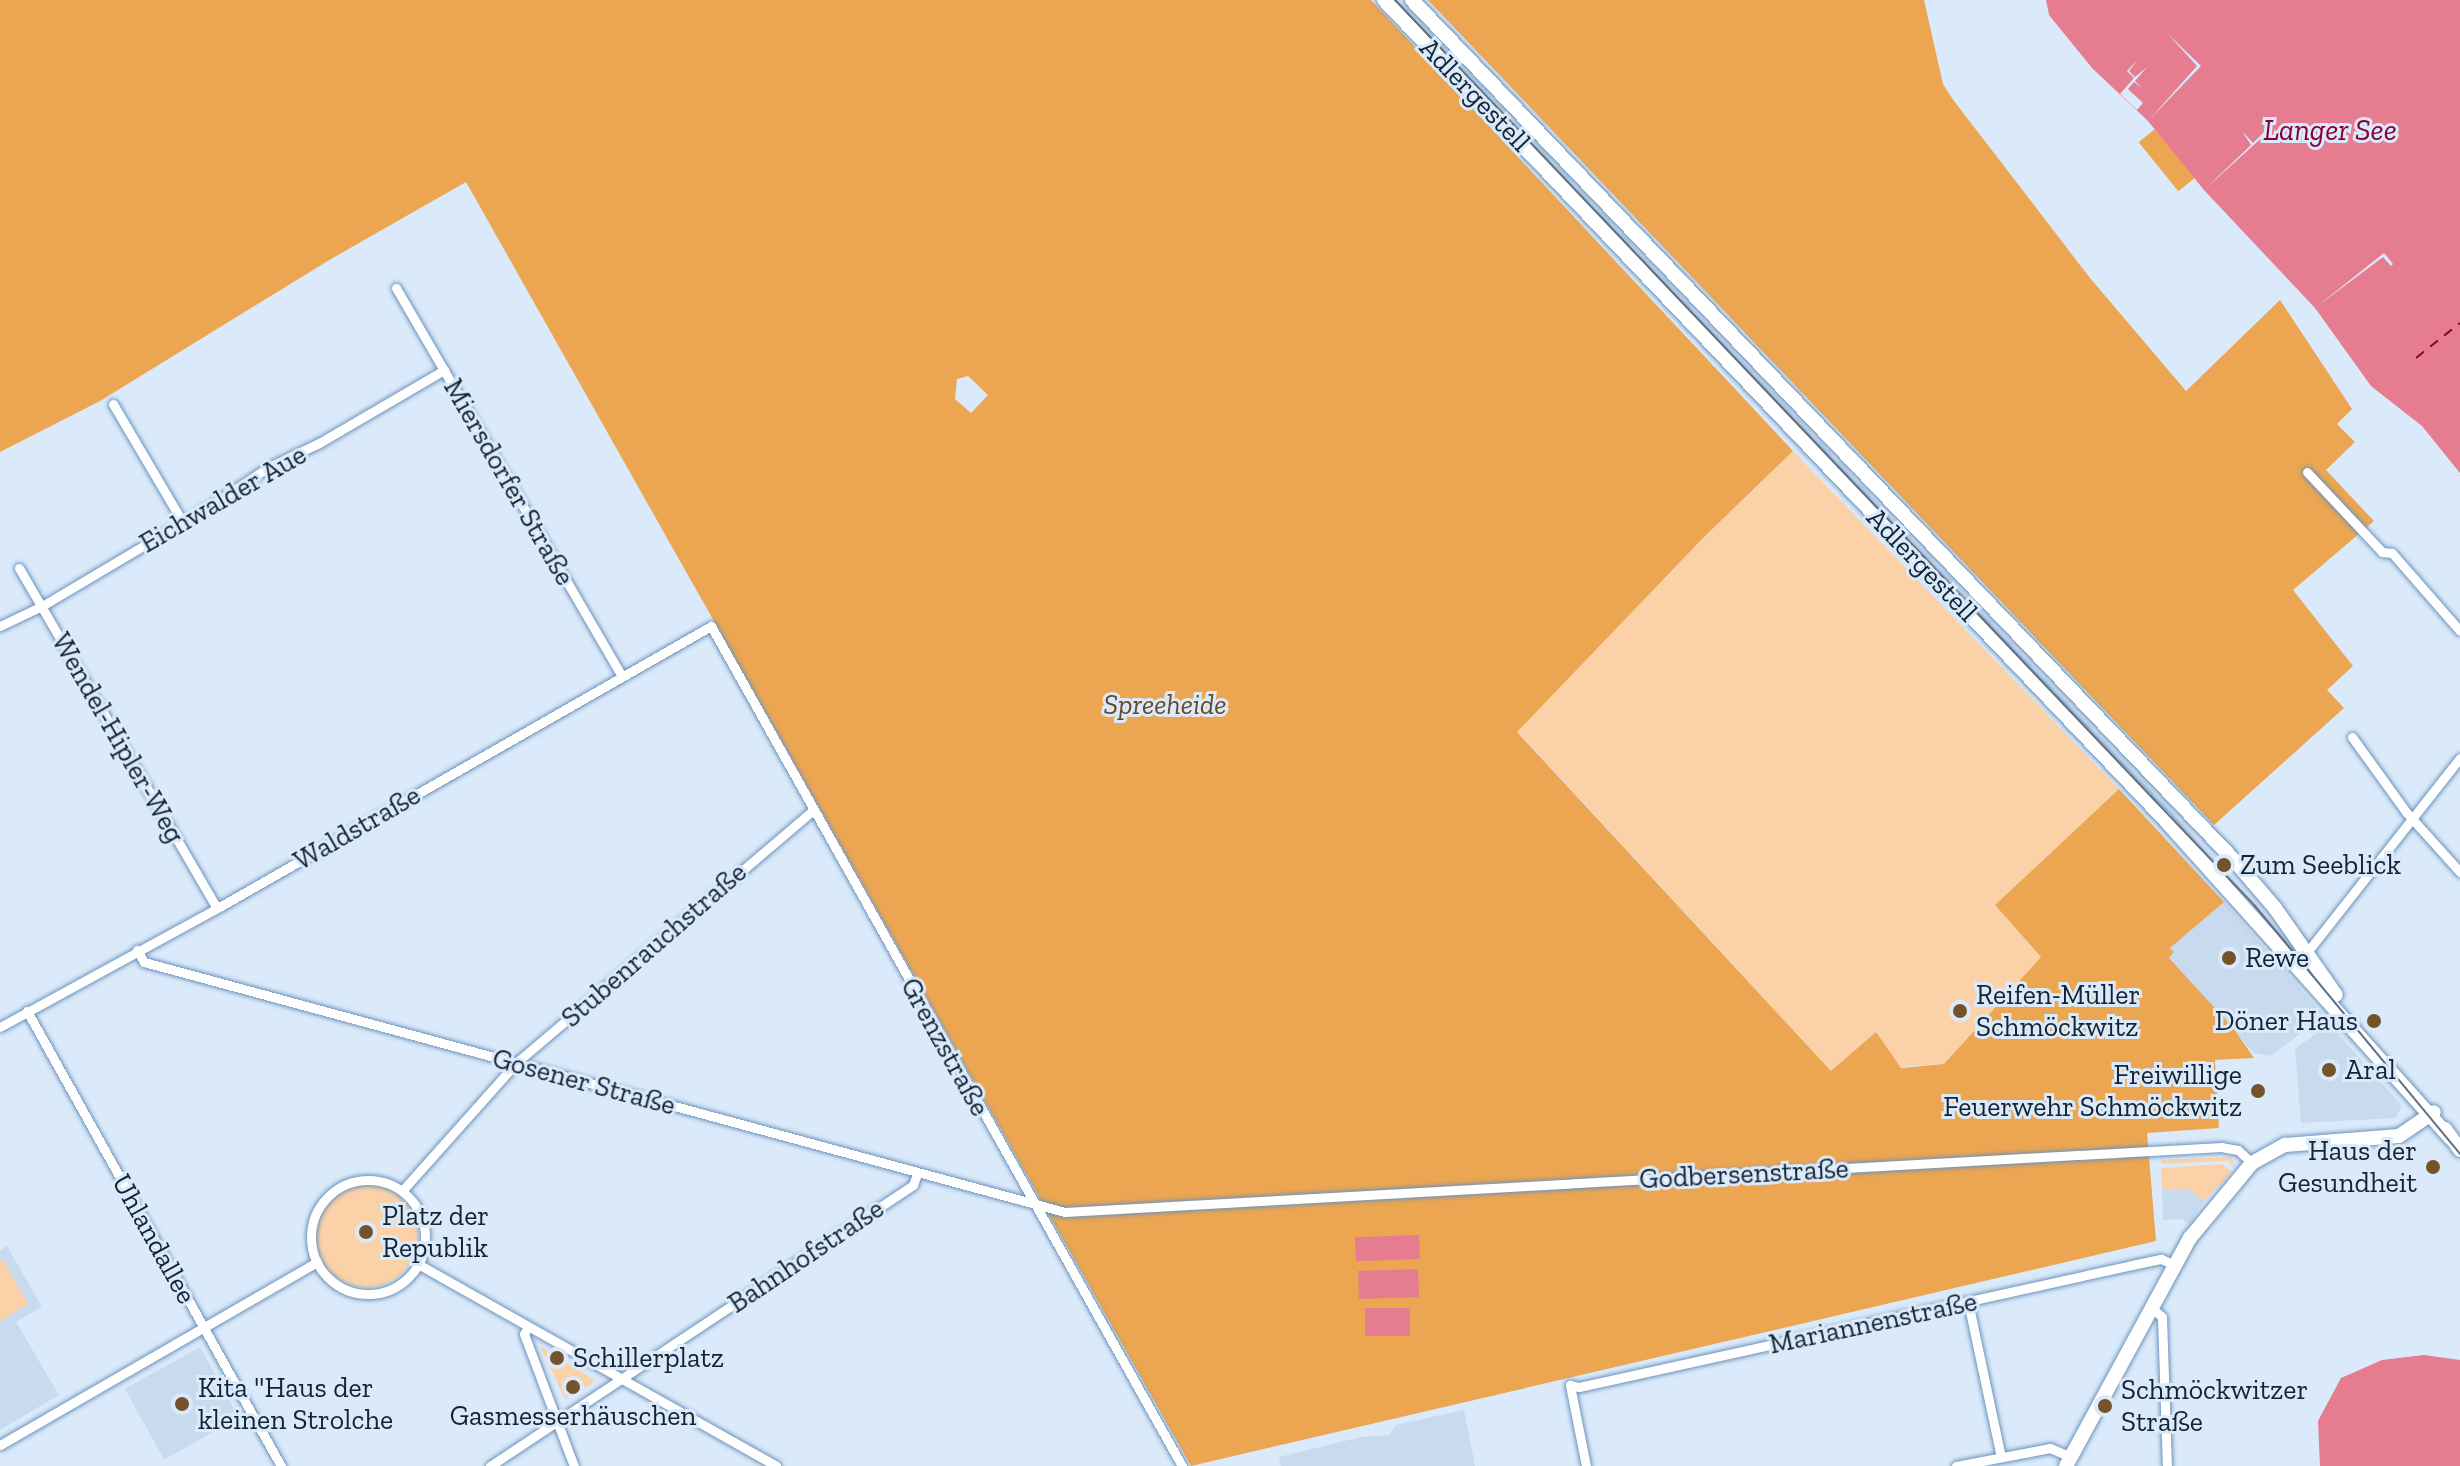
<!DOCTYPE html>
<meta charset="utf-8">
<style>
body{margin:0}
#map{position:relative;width:2460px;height:1466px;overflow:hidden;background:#daeafb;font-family:"Zilla Slab",serif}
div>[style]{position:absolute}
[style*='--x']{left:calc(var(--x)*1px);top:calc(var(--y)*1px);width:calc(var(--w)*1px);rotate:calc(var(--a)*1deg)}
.built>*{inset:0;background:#c8daed;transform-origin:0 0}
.green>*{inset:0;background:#fbd2a7}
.round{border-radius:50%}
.forest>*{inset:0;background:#eca651;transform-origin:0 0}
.water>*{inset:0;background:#e57c90;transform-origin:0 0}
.pier>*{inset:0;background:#daeafb}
.ferry>*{height:2px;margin-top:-1px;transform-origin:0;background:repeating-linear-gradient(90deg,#880136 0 10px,transparent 0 18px)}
.roads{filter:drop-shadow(0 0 2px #6d93ba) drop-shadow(0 0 2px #6d93ba)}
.street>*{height:9px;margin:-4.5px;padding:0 4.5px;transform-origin:4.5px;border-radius:4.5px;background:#fff}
.street>.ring{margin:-4.5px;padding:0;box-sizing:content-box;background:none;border:9px solid #fff;border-radius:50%}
.secondary>*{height:14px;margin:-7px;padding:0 7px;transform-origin:7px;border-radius:7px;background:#fff}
.tram>*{height:2px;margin:-1px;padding:0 1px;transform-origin:1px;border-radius:1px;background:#617181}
.dots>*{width:22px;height:22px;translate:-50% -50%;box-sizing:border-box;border:4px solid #daeafb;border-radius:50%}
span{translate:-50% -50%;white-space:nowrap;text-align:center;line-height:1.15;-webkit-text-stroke:6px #daeafb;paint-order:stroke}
.street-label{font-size:28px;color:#132332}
.park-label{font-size:28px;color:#664825;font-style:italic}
.poi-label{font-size:28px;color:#132332}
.left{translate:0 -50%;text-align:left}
.right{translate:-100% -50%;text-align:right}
.water-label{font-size:30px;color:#880136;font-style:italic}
</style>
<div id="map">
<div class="built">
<i style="clip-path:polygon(2224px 902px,2324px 1015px,2271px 1056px,2254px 1053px,2169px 958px,2174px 952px,2170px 948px)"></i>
<i style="clip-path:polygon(2329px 1024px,2402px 1106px,2396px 1118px,2301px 1123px,2295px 1049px)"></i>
<i style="clip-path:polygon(2188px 1189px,2204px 1201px,2189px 1224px,2181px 1219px,2163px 1220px,2162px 1190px)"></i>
<i style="clip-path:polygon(7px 1246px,42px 1307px,16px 1322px,59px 1395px,0 1430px,0 1251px)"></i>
<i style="left:200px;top:1347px;width:81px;height:86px;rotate:61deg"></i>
<i style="clip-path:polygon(1464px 1410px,1475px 1466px,1281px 1466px,1279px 1457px,1361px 1437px,1389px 1435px,1396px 1425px)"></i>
</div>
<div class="green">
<i style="clip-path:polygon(1793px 451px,2119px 789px,1995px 905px,2041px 957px,1944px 1064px,1831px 1071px,1517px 731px,1703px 538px)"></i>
<i style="clip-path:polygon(2231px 1157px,2235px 1167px,2228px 1161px,2161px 1164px,2161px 1160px)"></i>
<i style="clip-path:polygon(2222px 1164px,2232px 1172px,2204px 1201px,2188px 1189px,2162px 1190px,2161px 1168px)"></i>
<i class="round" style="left:316px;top:1185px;width:102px;height:102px"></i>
<i style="clip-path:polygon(3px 1260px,28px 1304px,0 1321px,0 1261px)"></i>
<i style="clip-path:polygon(540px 1346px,593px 1379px,593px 1383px,565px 1399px)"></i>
</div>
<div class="forest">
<i style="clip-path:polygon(evenodd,0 0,1371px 0,1793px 451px,1703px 538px,1517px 732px,1831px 1071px,1876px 1032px,1901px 1068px,1944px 1064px,2041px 957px,1995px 905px,2119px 789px,2224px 902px,2170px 948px,2174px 952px,2169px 958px,2234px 1029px,2254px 1058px,2215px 1060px,2219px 1128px,2147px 1133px,2156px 1241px,1191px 1466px,466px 182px,331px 259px,100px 401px,0 452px,0 0,968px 376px,988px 395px,971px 413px,955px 399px,957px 379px,968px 376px)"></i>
<i style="clip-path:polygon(1428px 0,1924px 0,1943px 84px,1954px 101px,2090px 278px,2186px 391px,2280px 300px,2352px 409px,2337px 424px,2355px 442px,2326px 470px,2374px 521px,2293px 590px,2353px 666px,2327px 690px,2344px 708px,2214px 825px)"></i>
<i style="left:2155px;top:129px;width:63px;height:21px;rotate:51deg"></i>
</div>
<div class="water">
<i style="clip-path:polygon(2046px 0,2460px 0,2460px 473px,2422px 426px,2371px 386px,2315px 308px,2204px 190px,2148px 121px,2092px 68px,2049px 15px)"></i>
<i style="left:1419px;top:1235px;width:24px;height:64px;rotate:88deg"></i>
<i style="left:1418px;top:1269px;width:28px;height:60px;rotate:88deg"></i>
<i style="left:1365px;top:1308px;width:45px;height:28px"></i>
<i style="clip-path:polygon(2424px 1355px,2460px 1360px,2460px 1466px,2320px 1466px,2318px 1421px,2341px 1378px,2382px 1360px)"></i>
</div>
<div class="pier">
<i style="clip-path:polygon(2167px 33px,2201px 66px,2148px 121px,2197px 66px)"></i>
<i style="clip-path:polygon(2138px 59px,2129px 71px,2135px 77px,2147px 67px,2135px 81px,2142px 88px,2134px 82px,2128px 89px,2143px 103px,2137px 110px,2120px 94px,2134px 78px,2127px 71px)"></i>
<i style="clip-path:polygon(2267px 129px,2276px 139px,2267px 133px,2204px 190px,2251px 145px,2242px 131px,2253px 143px)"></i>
<i style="clip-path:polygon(2384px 253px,2393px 264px,2391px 266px,2383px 257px,2315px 308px)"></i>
</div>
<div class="ferry">
<i style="--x:2416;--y:358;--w:56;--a:-38.5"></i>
</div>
<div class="roads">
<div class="street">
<i style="--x:396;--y:288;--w:449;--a:59.8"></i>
<i style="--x:113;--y:404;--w:138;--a:59.5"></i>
<i style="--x:2307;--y:472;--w:110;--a:46.8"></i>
<i style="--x:2382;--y:552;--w:10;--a:6"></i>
<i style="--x:2392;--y:553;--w:103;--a:48.9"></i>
<i style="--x:19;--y:568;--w:393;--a:59.8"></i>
<i style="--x:0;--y:626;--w:47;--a:-25.5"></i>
<i style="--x:42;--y:606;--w:194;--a:-30.7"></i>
<i style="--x:209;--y:507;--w:70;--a:-33.9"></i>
<i style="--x:267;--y:468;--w:58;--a:-25.7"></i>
<i style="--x:319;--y:443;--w:145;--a:-30.3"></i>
<i style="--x:2352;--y:737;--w:92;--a:54.2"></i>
<i style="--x:2406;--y:812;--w:81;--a:48"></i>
<i style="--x:137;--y:950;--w:14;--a:60"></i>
<i style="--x:144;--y:962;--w:954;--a:15.19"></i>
<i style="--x:1065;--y:1212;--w:1158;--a:-3.22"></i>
<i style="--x:2221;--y:1147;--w:17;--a:10"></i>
<i style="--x:2238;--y:1150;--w:19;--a:43"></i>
<i style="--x:2297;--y:965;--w:263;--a:-51.8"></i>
<i style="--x:27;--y:1011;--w:521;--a:60.83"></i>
<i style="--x:0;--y:1027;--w:252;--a:-28.7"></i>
<i style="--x:221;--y:906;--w:564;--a:-29.74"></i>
<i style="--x:711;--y:626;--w:963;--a:60.72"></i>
<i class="ring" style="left:311px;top:1180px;width:105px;height:105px"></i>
<i style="--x:402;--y:1191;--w:171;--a:-48.3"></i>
<i style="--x:516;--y:1063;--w:390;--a:-40.4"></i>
<i style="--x:418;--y:1264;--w:411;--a:29.4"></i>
<i style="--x:1968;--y:1302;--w:158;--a:78"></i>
<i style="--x:2152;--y:1308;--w:13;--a:42"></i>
<i style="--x:2162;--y:1317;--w:149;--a:88.1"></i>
<i style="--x:528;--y:1327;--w:8;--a:120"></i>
<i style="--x:524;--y:1334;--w:141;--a:69.3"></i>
<i style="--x:0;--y:1445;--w:366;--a:-30"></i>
<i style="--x:490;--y:1466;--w:508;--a:-33.6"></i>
<i style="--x:913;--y:1185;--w:12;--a:-70"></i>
<i style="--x:1586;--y:1466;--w:83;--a:-101.2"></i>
<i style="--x:1570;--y:1385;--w:9;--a:13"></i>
<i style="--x:1579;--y:1387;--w:566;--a:-12.44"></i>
<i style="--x:2132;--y:1265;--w:30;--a:-12"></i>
<i style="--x:2161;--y:1259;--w:15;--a:23"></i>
<i style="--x:1956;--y:1466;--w:96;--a:-10.8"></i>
<i style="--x:2050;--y:1448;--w:23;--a:23"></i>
</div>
<div class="secondary">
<i style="--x:1384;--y:0;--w:1134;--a:46.39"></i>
<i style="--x:2166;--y:821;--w:426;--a:48.1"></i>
<i style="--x:1412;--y:0;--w:1188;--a:46.3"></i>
<i style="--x:2233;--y:859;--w:65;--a:49.4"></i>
<i style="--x:2275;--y:908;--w:106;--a:55"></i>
<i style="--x:2445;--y:1129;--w:26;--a:54"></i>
<i style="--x:2066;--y:1466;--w:260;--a:-61.5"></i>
<i style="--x:2190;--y:1238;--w:97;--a:-50.4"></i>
<i style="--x:2252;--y:1163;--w:38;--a:-29"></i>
<i style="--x:2285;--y:1145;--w:114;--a:-4.5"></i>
<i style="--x:2399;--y:1136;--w:42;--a:-34.4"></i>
</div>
</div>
<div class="tram">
<i style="--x:1395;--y:0;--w:1249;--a:46.49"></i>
<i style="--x:2255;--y:906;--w:322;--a:50.4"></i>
</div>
<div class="dots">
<i style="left:2224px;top:865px;background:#74522a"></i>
<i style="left:2229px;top:958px;background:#74522a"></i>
<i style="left:1960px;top:1011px;background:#74522a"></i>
<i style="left:2374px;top:1021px;background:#74522a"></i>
<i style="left:2329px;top:1070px;background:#74522a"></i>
<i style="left:2258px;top:1091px;background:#74522a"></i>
<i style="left:2433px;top:1167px;background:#74522a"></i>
<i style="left:366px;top:1232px;background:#74522a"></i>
<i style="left:557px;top:1358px;background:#74522a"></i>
<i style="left:573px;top:1387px;background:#74522a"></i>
<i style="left:182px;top:1404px;background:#74522a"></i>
<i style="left:2105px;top:1406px;background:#74522a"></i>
</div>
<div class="street-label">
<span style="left:1475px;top:95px;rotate:46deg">Adlergestell</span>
<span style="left:509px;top:482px;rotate:60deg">Miersdorfer Straße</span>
<span style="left:223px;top:499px;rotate:-30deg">Eichwalder Aue</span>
<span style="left:1922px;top:565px;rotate:46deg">Adlergestell</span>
<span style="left:118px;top:738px;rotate:60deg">Wendel-Hipler-Weg</span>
<span style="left:357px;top:828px;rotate:-30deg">Waldstraße</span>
<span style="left:654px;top:945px;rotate:-41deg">Stubenrauchstraße</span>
<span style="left:945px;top:1047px;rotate:61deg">Grenzstraße</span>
<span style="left:584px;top:1082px;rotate:15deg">Gosener Straße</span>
<span style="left:1744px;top:1174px;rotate:-3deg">Godbersenstraße</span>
<span style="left:154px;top:1239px;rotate:61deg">Uhlandallee</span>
<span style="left:806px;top:1256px;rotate:-34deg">Bahnhofstraße</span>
<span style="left:1873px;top:1323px;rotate:-12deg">Mariannenstraße</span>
</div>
<div class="park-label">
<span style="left:1165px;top:705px">Spreeheide</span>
</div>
<div class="poi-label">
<span class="left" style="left:2240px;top:865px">Zum Seeblick</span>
<span class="left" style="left:2245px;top:958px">Rewe</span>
<span class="left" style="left:1976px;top:1011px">Reifen-Müller<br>Schmöckwitz</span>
<span class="right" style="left:2358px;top:1021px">Döner Haus</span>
<span class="left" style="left:2345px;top:1070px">Aral</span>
<span class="right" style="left:2242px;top:1091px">Freiwillige<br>Feuerwehr Schmöckwitz</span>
<span class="right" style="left:2417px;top:1167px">Haus der<br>Gesundheit</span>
<span class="left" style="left:382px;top:1232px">Platz der<br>Republik</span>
<span class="left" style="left:573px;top:1358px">Schillerplatz</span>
<span class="left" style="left:198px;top:1404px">Kita "Haus der<br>kleinen Strolche</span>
<span class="left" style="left:2121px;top:1406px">Schmöckwitzer<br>Straße</span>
<span style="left:573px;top:1416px">Gasmesserhäuschen</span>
</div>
<div class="water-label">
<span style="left:2330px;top:130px">Langer See</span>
</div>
</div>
